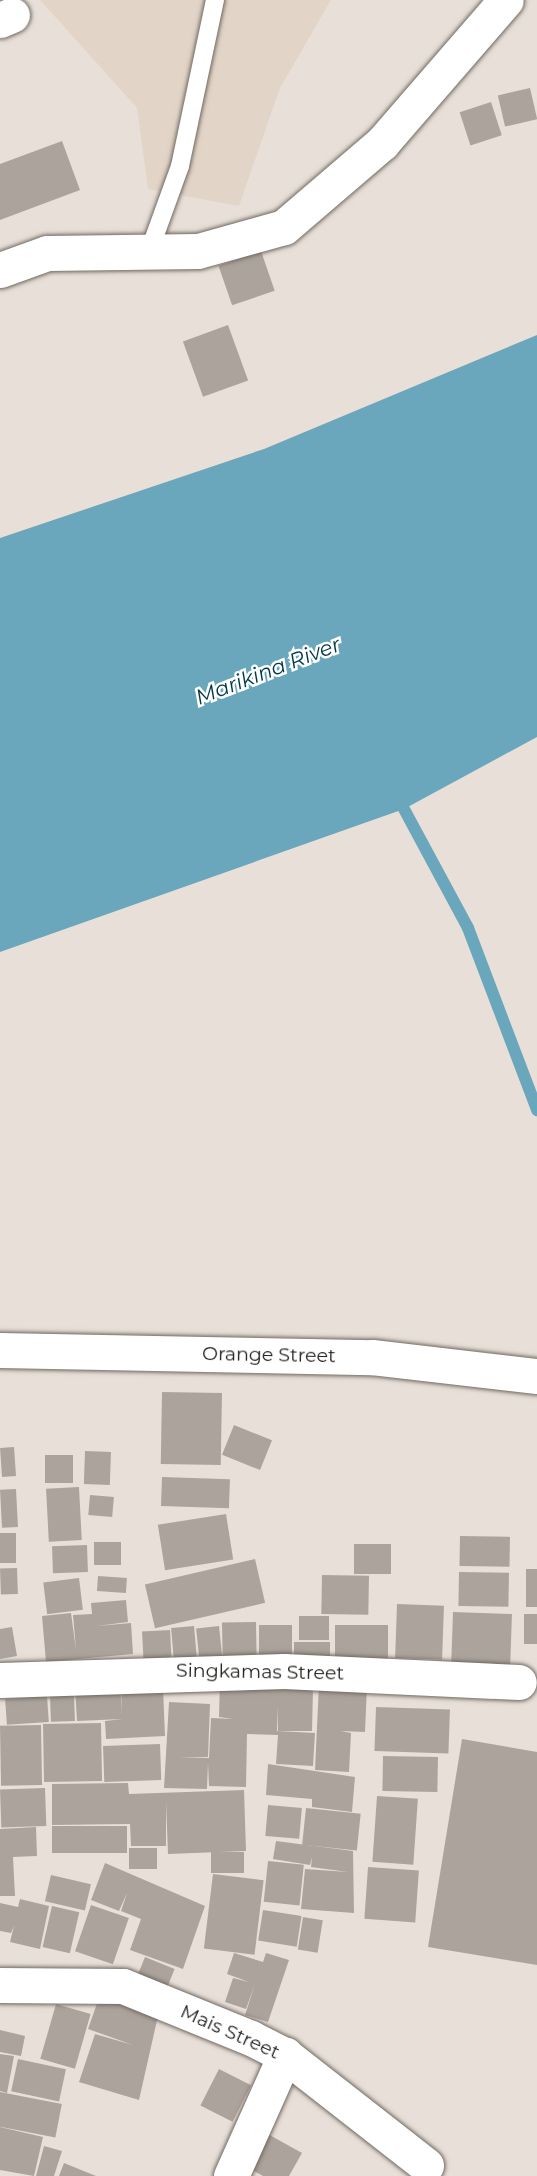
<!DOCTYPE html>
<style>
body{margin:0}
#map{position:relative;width:537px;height:2176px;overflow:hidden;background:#e8e0d8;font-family:Montserrat,sans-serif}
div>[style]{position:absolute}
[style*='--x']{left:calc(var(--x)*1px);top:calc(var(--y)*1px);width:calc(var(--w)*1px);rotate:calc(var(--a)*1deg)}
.built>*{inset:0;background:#e2d5c7}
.water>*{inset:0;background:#6ba7bc}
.stream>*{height:12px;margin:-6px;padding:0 6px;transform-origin:6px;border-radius:6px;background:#6ba7bc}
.building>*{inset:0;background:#aca49c;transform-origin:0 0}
.roads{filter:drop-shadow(0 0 2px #706961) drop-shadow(0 0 2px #706961)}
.lane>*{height:18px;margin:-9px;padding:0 9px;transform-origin:9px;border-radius:9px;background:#fff}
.street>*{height:35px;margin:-17.5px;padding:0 17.5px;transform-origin:17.5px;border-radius:17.5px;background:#fff}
span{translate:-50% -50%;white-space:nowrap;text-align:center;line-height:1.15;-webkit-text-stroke:5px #fff;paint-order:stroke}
.street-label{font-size:19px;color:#211e1b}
.water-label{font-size:21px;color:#003848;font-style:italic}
</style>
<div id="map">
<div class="built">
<i style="clip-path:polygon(40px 0,331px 0,280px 88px,239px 206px,148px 189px,137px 108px)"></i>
</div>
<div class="water">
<i style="clip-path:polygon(537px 335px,537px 737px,404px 809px,0 952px,0 538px,264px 449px)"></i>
</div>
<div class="stream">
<i style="--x:404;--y:809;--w:135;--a:61.7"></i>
<i style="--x:468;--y:928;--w:195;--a:69.2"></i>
</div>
<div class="building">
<i style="left:530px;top:88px;width:32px;height:33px;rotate:77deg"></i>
<i style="left:491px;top:102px;width:35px;height:33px;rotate:72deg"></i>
<i style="clip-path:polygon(62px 141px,80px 190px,0 220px,0 164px)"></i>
<i style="left:261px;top:251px;width:42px;height:45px;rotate:71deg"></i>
<i style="left:228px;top:325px;width:59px;height:48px;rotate:70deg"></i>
<i style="left:162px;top:1392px;width:60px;height:72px;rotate:1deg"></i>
<i style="left:234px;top:1425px;width:41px;height:32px;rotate:22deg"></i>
<i style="left:14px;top:1447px;width:29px;height:14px;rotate:86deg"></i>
<i style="left:85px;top:1451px;width:26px;height:33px;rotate:2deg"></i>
<i style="left:45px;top:1455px;width:28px;height:28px"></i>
<i style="left:162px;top:1477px;width:68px;height:29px;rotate:2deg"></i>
<i style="left:79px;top:1487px;width:53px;height:33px;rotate:87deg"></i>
<i style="left:16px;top:1489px;width:38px;height:16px;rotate:87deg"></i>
<i style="left:90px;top:1495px;width:24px;height:20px;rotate:5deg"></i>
<i style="left:226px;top:1514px;width:46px;height:69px;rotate:81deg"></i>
<i style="left:0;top:1533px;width:16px;height:30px"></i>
<i style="left:460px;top:1536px;width:50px;height:30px;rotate:1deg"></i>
<i style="left:121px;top:1542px;width:23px;height:27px;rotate:90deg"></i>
<i style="left:354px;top:1544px;width:37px;height:30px"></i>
<i style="left:87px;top:1545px;width:27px;height:35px;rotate:88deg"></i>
<i style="left:255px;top:1559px;width:45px;height:113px;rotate:77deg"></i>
<i style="left:17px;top:1568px;width:26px;height:17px;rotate:88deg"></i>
<i style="left:526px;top:1569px;width:11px;height:38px"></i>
<i style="left:459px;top:1572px;width:50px;height:34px;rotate:1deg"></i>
<i style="left:322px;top:1575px;width:47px;height:39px;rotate:1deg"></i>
<i style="left:98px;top:1576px;width:29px;height:15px;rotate:4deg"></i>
<i style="left:79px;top:1578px;width:32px;height:36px;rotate:83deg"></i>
<i style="clip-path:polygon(126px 1600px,128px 1622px,97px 1626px,131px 1623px,133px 1654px,46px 1662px,42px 1616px,71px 1613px,76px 1650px,73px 1615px,92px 1614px,91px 1603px)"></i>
<i style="left:397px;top:1604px;width:47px;height:54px;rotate:2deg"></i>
<i style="left:453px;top:1612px;width:59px;height:51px;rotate:2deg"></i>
<i style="left:524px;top:1614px;width:13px;height:30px"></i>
<i style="left:299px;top:1616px;width:30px;height:24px"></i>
<i style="left:256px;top:1622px;width:39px;height:34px;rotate:89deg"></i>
<i style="left:259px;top:1625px;width:33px;height:40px"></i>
<i style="left:335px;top:1625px;width:53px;height:47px"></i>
<i style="left:194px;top:1626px;width:37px;height:23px;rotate:85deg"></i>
<i style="left:219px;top:1626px;width:36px;height:23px;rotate:84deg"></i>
<i style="clip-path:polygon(12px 1627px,17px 1656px,0 1659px,0 1629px)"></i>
<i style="left:170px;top:1630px;width:35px;height:28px;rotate:87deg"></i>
<i style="left:294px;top:1642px;width:36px;height:28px"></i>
<i style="clip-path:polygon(220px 1679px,313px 1688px,312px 1731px,278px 1731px,278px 1706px,277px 1731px,315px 1733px,313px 1766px,276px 1764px,278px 1735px,247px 1734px,246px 1787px,209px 1786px,208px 1763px,207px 1789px,164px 1788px,169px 1702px,210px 1704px,208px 1757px,179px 1757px,209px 1758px,211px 1718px,233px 1719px,219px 1717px)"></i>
<i style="clip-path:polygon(120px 1684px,122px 1715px,121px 1689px,163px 1688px,165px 1736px,106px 1739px,105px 1721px,123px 1719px,77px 1721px,75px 1687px)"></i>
<i style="clip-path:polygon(319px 1684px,367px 1686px,365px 1732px,341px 1731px,351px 1733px,349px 1772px,315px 1770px)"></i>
<i style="left:74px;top:1695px;width:26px;height:24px;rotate:88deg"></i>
<i style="left:47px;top:1696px;width:26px;height:42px;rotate:86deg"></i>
<i style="left:376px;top:1707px;width:74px;height:44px;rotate:2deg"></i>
<i style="left:101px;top:1723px;width:58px;height:58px;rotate:89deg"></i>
<i style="left:41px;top:1725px;width:60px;height:41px;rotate:89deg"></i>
<i style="clip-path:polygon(462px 1739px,537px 1752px,537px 1965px,428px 1947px)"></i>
<i style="left:160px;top:1744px;width:36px;height:57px;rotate:88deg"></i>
<i style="left:383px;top:1756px;width:55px;height:35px;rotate:1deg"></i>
<i style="clip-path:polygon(268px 1764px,355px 1777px,352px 1812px,312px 1807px,312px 1799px,266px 1795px)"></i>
<i style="clip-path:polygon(128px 1783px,129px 1794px,244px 1790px,246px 1851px,168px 1854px,166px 1802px,166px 1846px,131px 1846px,130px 1824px,52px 1825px,52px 1784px)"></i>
<i style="left:45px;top:1788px;width:38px;height:45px;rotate:88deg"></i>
<i style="left:377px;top:1796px;width:41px;height:66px;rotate:4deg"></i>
<i style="left:268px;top:1805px;width:34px;height:31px;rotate:5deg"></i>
<i style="left:306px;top:1808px;width:55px;height:37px;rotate:6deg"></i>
<i style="left:52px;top:1826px;width:75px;height:27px"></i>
<i style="clip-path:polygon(36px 1827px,37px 1856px,13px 1857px,15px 1896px,0 1896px,0 1829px)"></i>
<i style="clip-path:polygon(276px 1841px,353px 1851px,354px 1913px,301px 1909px,305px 1869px,348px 1872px,311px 1867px,312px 1857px,310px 1865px,273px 1859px)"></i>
<i style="left:129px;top:1848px;width:28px;height:21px"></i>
<i style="left:244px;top:1852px;width:21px;height:33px;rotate:90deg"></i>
<i style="left:268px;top:1861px;width:36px;height:41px;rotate:6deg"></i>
<i style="clip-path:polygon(105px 1863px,205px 1906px,183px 1969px,130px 1950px,141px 1919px,121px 1911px,127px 1893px,119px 1911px,91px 1900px)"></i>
<i style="left:368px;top:1867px;width:51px;height:52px;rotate:4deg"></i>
<i style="left:213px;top:1874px;width:51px;height:75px;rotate:7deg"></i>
<i style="left:51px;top:1875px;width:41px;height:27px;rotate:13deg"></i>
<i style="clip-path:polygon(20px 1899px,49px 1906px,40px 1949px,10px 1942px,14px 1926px,11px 1933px,0 1931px,0 1903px,18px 1907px)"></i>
<i style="left:91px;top:1905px;width:40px;height:49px;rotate:19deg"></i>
<i style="left:52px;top:1906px;width:28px;height:42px;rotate:13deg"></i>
<i style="left:263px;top:1910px;width:39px;height:31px;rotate:9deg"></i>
<i style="left:303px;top:1917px;width:20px;height:33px;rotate:9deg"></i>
<i style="clip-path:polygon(234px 1953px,263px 1962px,266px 1953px,289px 1960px,268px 2022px,245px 2015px,255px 1984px,246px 2009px,225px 2002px,233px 1978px,249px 1982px,227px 1974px)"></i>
<i style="left:145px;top:1957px;width:32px;height:23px;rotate:22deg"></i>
<i style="clip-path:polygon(100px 1995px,158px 2016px,139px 2100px,79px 2082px,95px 2034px,133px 2045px,88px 2029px)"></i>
<i style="left:56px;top:2004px;width:36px;height:57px;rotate:16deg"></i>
<i style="clip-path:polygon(0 2030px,25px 2036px,21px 2056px,0 2052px)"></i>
<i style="clip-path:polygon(0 2054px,14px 2056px,7px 2093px,0 2091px)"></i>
<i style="left:18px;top:2059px;width:49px;height:33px;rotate:12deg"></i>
<i style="left:219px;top:2069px;width:36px;height:41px;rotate:27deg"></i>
<i style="left:0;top:2092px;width:63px;height:34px;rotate:11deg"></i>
<i style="clip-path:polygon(0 2127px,43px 2137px,34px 2176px,0 2170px)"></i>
<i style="clip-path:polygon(266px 2133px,302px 2153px,289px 2176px,263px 2176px,247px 2167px)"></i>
<i style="clip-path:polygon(44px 2146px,62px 2151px,54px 2176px,36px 2176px)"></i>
<i style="clip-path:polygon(64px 2163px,96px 2176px,59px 2176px)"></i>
</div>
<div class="roads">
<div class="lane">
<i style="--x:150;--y:249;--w:88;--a:-70.1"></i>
<i style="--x:180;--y:166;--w:170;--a:-78.1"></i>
</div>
<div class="street">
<i style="--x:0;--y:20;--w:13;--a:-23"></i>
<i style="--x:0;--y:270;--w:50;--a:-19.9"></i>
<i style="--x:47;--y:253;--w:151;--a:-0.8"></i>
<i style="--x:198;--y:251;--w:89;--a:-15.6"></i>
<i style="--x:284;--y:227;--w:129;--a:-40.6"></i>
<i style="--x:382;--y:143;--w:189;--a:-49.1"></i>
<i style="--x:0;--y:1350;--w:372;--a:1.1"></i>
<i style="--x:372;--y:1357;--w:166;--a:6.6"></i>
<i style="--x:0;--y:1680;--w:284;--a:-1.8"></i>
<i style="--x:284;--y:1671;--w:235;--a:2.7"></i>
<i style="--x:0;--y:1985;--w:123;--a:0.5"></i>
<i style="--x:123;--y:1986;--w:138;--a:22.1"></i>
<i style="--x:251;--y:2038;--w:38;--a:27"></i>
<i style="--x:285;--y:2055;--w:179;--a:38"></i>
<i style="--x:231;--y:2176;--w:133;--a:-65.9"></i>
</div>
</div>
<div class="street-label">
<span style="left:269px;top:1355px;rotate:1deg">Orange Street</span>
<span style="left:260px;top:1672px;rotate:1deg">Singkamas Street</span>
<span style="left:230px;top:2032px;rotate:24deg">Mais Street</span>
</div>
<div class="water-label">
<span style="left:268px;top:671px;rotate:-21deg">Marikina River</span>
</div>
</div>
